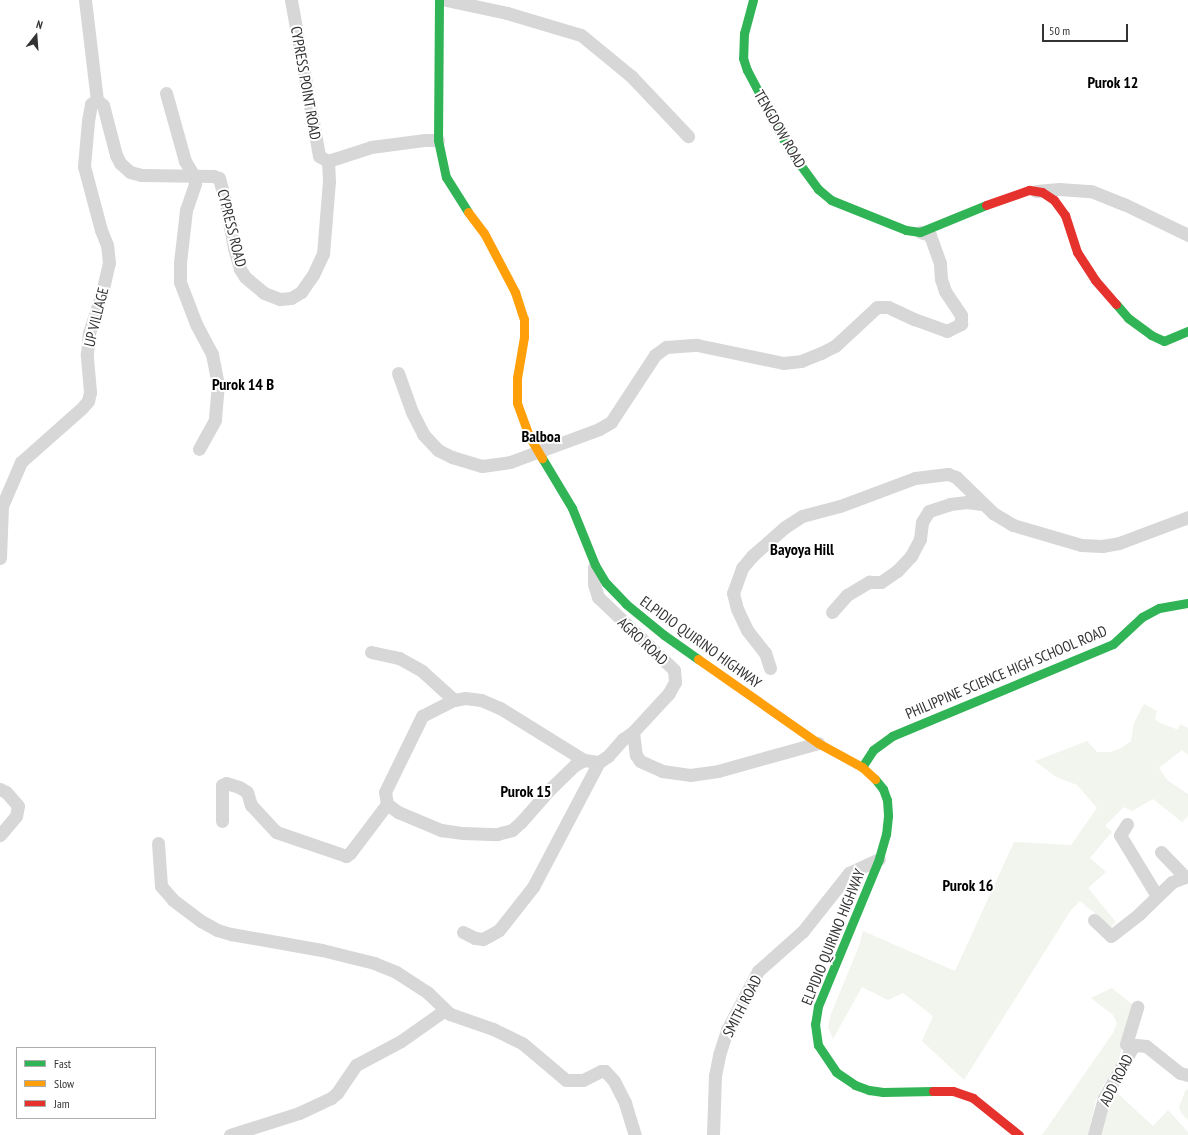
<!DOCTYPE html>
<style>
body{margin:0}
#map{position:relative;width:1188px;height:1135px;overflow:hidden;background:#fff;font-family:"PT Sans Narrow",sans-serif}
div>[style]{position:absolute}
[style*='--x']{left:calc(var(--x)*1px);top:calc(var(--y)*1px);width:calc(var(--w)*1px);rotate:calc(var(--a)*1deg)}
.green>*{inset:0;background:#f1f5ed}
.street>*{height:13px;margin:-6.5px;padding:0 6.5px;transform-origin:6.5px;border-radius:6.5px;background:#d7d7d7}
.fast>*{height:9px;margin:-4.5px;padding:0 4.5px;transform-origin:4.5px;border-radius:4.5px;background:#30b455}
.slow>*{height:9px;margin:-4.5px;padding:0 4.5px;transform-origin:4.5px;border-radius:4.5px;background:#ff9f0a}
.jam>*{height:9px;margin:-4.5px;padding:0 4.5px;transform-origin:4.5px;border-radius:4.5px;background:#e5322d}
span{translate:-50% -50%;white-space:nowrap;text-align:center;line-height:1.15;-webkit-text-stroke:4px #fff;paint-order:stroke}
.street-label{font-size:15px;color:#333}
.neighbourhood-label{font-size:16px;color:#000;font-weight:700}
.legend{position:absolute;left:16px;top:1047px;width:140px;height:72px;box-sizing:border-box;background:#fff;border:1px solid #adadad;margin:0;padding:5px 7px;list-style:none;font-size:12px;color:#333}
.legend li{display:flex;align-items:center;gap:8px;height:20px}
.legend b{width:20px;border:1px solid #adadad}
.north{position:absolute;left:16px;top:16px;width:40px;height:40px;-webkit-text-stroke:3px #fff;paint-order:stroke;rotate:17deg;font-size:11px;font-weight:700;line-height:16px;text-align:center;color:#333}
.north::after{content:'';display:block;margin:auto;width:14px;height:18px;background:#333;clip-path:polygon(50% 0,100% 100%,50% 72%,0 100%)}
.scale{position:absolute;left:1042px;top:24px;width:86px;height:18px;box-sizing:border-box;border:2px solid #333;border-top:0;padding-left:5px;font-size:12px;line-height:14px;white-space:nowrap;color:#333;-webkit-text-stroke:3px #fff;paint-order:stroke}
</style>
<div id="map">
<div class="green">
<i style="clip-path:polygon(1144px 704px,1157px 711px,1155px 719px,1160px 723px,1176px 729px,1178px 729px,1180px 724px,1188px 728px,1188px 755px,1182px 750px,1159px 768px,1167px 780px,1188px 794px,1188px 816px,1182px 822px,1153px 799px,1132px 811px,1124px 807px,1105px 826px,1112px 832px,1090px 858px,1106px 872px,1088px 888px,1116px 922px,1111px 927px,1080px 901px,1071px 910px,964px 1080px,922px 1041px,933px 1016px,903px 993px,888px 1000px,862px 987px,833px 1039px,828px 1027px,831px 1014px,859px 946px,863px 931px,955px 971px,1014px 842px,1071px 845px,1097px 808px,1077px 785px,1056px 777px,1035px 761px,1087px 741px,1097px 752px,1111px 752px,1121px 748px,1131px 741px,1134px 723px)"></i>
<i style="clip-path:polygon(1112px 988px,1134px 1006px,1118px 1062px,1103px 1086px,1096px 1100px,1088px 1135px,1042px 1135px,1113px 1033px,1117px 1023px,1113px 1015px,1091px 998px)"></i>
<i style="clip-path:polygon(1186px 1089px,1188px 1090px,1188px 1120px,1181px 1113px,1179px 1107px)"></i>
<i style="clip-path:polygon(1115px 1091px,1153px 1126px,1168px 1110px,1188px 1132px,1188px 1135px,1100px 1135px,1107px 1105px)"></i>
</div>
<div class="street">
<i style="--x:85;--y:0;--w:101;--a:83.2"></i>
<i style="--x:291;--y:0;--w:158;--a:79.8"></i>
<i style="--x:319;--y:156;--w:10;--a:29"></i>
<i style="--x:446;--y:0;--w:62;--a:12"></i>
<i style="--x:507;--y:13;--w:77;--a:16.6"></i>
<i style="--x:581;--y:35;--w:65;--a:39.4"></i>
<i style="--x:631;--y:76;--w:83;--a:46.5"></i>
<i style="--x:166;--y:93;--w:71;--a:74.4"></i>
<i style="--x:185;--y:161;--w:17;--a:59"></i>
<i style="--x:194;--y:176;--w:8;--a:83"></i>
<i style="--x:195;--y:184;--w:28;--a:109"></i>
<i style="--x:186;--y:210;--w:53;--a:96.5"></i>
<i style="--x:180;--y:263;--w:19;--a:90"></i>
<i style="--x:180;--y:282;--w:45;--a:69.1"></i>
<i style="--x:196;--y:324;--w:34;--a:62"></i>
<i style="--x:212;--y:354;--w:31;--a:79"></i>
<i style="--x:218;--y:384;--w:36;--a:95"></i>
<i style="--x:215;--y:420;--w:33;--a:119"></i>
<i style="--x:97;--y:100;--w:8;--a:40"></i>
<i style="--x:103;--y:105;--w:52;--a:75.4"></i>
<i style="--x:116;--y:155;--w:9;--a:63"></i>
<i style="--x:120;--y:163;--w:13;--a:42"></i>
<i style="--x:130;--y:172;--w:11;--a:15"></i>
<i style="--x:141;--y:175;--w:72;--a:0.8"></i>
<i style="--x:213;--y:176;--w:6;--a:18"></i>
<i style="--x:219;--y:178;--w:28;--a:75"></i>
<i style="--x:226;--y:205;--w:44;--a:79.5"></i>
<i style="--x:234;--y:248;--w:22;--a:74"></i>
<i style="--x:240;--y:269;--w:9;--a:58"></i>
<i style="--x:245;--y:277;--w:25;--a:40"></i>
<i style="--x:264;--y:293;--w:17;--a:21"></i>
<i style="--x:280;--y:299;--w:11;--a:-5"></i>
<i style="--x:291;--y:298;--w:12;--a:-31"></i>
<i style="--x:301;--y:292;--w:21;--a:-55"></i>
<i style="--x:313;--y:275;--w:23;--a:-65"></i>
<i style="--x:323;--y:254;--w:73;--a:-85.3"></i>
<i style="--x:329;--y:181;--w:20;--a:-93"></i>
<i style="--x:328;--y:161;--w:45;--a:-18"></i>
<i style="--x:371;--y:147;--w:53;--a:-7.5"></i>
<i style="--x:424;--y:140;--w:14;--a:0"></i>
<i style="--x:1036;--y:191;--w:23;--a:-5"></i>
<i style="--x:1059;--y:189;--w:32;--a:4"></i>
<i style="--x:1091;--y:191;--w:35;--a:22"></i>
<i style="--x:1124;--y:204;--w:71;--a:25.8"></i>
<i style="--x:398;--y:373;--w:41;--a:70.3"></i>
<i style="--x:412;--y:412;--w:25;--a:63"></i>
<i style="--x:423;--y:434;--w:22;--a:47"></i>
<i style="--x:438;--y:450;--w:16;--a:27"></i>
<i style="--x:452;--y:457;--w:31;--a:17"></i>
<i style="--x:482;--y:466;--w:28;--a:-8"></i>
<i style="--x:510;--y:462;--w:95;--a:-20.3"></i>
<i style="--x:599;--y:429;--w:14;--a:-30"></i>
<i style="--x:611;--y:422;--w:80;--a:-56.7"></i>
<i style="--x:655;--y:355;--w:14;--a:-36"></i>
<i style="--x:666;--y:347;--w:31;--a:-4"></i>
<i style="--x:697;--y:345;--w:88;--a:11.8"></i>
<i style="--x:783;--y:363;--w:18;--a:-6"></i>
<i style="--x:801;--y:361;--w:22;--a:-22"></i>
<i style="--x:821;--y:353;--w:16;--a:-27"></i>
<i style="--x:835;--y:346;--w:57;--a:-42.9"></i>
<i style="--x:877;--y:307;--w:11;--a:0"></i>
<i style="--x:888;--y:307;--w:29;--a:25"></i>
<i style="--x:914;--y:319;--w:35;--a:20"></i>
<i style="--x:947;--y:331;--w:16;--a:-27"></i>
<i style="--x:961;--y:324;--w:9;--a:-90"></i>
<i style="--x:961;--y:315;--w:29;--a:-124"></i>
<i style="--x:945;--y:291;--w:13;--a:-108"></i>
<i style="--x:941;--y:279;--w:16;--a:-94"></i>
<i style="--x:940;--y:263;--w:30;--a:-110"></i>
<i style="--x:930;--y:235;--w:10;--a:-163"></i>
<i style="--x:0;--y:506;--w:2;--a:0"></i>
<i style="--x:2;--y:506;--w:48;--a:-66.6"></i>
<i style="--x:21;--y:462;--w:80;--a:-41.5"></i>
<i style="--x:81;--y:409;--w:11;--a:-49"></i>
<i style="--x:88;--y:401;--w:9;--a:-77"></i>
<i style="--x:90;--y:392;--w:38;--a:-95"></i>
<i style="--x:87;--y:354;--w:21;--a:-85"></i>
<i style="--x:89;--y:333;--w:38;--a:-72"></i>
<i style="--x:101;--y:297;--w:35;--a:-77"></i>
<i style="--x:109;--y:263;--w:18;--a:-96"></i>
<i style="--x:107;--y:245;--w:16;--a:-112"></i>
<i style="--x:101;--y:230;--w:66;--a:-104.9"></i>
<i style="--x:84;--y:166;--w:45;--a:-84.9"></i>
<i style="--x:88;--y:121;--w:17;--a:-80"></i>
<i style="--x:91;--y:104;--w:7;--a:-34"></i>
<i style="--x:0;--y:558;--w:52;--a:-87.8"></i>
<i style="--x:594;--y:567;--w:17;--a:90"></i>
<i style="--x:594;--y:584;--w:14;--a:73"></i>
<i style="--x:598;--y:597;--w:105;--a:43.8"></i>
<i style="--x:674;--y:670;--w:12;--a:85"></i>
<i style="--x:675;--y:682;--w:13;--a:119"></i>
<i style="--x:669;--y:693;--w:53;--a:132.7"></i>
<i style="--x:633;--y:732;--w:23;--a:83"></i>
<i style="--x:636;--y:755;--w:7;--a:56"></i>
<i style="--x:640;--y:761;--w:24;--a:24"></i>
<i style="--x:662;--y:771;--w:28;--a:8"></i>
<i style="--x:690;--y:775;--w:28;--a:-8"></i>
<i style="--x:718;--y:771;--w:104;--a:-15.6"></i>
<i style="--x:832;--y:612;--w:23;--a:-49"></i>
<i style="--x:847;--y:595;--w:26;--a:-31"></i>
<i style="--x:869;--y:582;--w:12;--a:0"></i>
<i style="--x:881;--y:582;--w:19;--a:-35"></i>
<i style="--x:897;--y:571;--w:21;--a:-47"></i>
<i style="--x:911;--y:556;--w:19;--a:-62"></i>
<i style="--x:920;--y:539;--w:17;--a:-83"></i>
<i style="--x:922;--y:522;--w:13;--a:-58"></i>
<i style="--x:929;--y:511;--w:22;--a:-18"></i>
<i style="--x:950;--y:504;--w:17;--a:-7"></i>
<i style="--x:967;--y:502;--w:15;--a:8"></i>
<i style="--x:371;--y:652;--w:29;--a:12"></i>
<i style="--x:399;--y:658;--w:26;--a:29"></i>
<i style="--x:422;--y:671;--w:43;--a:42.2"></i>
<i style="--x:770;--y:668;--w:16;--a:-108"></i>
<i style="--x:765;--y:653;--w:29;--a:-128"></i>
<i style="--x:747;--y:630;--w:23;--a:-115"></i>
<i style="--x:737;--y:609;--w:16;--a:-104"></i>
<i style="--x:733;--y:593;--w:27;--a:-70"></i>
<i style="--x:742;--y:568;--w:16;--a:-50"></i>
<i style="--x:752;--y:556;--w:44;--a:-41.3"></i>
<i style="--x:785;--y:527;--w:20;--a:-33"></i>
<i style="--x:802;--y:516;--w:39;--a:-15"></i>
<i style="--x:840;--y:506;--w:80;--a:-20.5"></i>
<i style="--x:915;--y:478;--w:33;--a:-7"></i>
<i style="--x:948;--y:474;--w:9;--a:21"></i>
<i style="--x:956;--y:477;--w:52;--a:44.2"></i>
<i style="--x:993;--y:513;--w:23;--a:31"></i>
<i style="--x:1013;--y:525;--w:71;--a:16.4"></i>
<i style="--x:1081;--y:545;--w:21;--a:3"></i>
<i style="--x:1102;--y:546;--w:17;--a:-10"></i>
<i style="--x:1119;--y:543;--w:74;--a:-20.6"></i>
<i style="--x:0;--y:789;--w:7;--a:27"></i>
<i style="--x:6;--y:792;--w:18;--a:49"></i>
<i style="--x:18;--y:806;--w:10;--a:101"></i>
<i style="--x:16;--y:816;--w:25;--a:130"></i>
<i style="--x:387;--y:804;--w:14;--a:36"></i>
<i style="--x:398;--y:812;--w:47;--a:22.7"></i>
<i style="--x:441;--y:830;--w:22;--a:8"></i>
<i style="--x:463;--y:833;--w:34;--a:2"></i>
<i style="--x:497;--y:834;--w:16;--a:-15"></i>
<i style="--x:512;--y:830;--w:12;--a:-42"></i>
<i style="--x:521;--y:822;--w:44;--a:-48.7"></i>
<i style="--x:550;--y:789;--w:35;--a:-44"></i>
<i style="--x:575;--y:765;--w:10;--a:-29"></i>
<i style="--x:222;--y:821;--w:36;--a:-90"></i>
<i style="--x:222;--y:785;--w:4;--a:-27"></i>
<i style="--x:226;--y:783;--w:14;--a:17"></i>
<i style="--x:239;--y:787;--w:9;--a:32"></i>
<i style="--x:247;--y:792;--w:14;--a:73"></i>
<i style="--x:251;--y:805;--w:37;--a:47"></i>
<i style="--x:276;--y:832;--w:74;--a:18.9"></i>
<i style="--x:346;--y:856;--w:5;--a:-37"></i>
<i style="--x:350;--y:853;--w:61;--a:-52.9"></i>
<i style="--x:387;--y:804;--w:12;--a:-99"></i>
<i style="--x:385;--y:792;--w:85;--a:-64"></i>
<i style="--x:422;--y:716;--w:36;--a:-27"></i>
<i style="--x:454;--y:700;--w:11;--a:-10"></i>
<i style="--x:465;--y:698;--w:16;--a:7"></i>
<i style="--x:481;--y:700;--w:21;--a:23"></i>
<i style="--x:500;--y:708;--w:99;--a:31.8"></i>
<i style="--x:584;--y:760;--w:15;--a:8"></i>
<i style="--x:1127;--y:824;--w:13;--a:122"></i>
<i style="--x:1120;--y:835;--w:71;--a:58.8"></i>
<i style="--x:158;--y:843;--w:43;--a:86"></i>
<i style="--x:161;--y:886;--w:18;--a:49"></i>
<i style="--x:173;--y:900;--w:35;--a:37"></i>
<i style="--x:201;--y:921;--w:18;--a:29"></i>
<i style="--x:217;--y:930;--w:15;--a:16"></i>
<i style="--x:231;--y:934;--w:92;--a:10"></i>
<i style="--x:322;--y:950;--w:54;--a:14"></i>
<i style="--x:374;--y:963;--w:24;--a:22"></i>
<i style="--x:396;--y:972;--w:37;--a:33"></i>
<i style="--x:427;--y:992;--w:32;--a:44"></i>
<i style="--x:450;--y:1014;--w:46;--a:19.2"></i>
<i style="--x:493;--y:1029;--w:32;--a:26"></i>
<i style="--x:522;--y:1043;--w:57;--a:40.1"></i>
<i style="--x:566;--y:1080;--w:17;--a:0"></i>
<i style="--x:583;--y:1080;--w:20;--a:-27"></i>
<i style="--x:601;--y:1071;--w:4;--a:0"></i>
<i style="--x:605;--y:1071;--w:13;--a:48"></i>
<i style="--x:614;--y:1081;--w:25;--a:63"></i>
<i style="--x:625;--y:1103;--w:34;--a:73"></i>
<i style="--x:1161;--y:852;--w:33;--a:46"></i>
<i style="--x:1094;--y:920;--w:23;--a:43"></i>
<i style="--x:1111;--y:936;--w:36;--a:-38"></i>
<i style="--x:1139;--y:914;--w:46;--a:-44.1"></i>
<i style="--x:1172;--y:882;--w:17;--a:-21"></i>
<i style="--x:463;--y:932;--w:13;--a:27"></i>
<i style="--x:475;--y:938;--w:8;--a:7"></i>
<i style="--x:483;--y:939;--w:18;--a:-29"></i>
<i style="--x:499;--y:930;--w:55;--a:-51.7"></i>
<i style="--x:533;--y:887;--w:141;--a:-62.2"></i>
<i style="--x:599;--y:762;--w:11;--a:-34"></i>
<i style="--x:608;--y:756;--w:23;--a:-49"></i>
<i style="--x:623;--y:739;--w:12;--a:-35"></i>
<i style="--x:1132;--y:1048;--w:7;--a:-146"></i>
<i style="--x:1126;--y:1044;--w:39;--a:-73"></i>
<i style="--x:230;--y:1135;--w:72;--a:-17.7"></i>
<i style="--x:299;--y:1113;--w:35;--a:-25"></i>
<i style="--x:331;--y:1098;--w:8;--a:-40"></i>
<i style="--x:337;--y:1093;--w:34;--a:-56"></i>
<i style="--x:356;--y:1065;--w:51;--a:-28.1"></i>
<i style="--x:401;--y:1041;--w:54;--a:-35.2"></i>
<i style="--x:713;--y:1135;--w:59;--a:-88.1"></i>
<i style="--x:715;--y:1076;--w:21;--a:-79"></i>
<i style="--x:719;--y:1055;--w:26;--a:-72"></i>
<i style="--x:727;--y:1030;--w:67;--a:-62.3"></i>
<i style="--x:758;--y:971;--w:60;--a:-41.6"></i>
<i style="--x:803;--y:931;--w:74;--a:-51.6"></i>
<i style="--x:849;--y:873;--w:33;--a:-25"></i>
<i style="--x:1094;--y:1135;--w:38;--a:-75"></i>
<i style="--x:1104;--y:1098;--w:57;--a:-60.8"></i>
<i style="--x:1132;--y:1048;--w:5;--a:-37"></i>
<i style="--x:1136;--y:1045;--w:10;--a:6"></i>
<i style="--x:1146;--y:1046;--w:43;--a:38.5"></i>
<i style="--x:1180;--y:1073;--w:8;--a:14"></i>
</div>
<div class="fast">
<i style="--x:439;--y:0;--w:140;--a:90.4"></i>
<i style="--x:438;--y:140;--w:38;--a:78"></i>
<i style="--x:446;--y:177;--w:41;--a:57.8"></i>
<i style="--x:753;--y:0;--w:34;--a:105"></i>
<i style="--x:744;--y:33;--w:25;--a:92"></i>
<i style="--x:743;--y:58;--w:13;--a:72"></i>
<i style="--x:747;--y:70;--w:88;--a:62.3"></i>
<i style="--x:788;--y:148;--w:51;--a:53.8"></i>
<i style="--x:818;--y:189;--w:17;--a:40"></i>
<i style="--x:831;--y:200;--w:81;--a:21.8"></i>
<i style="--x:906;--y:230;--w:14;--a:8"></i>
<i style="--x:920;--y:232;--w:71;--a:-22.2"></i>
<i style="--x:1116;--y:304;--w:18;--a:49"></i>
<i style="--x:1128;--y:318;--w:29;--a:36"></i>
<i style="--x:1151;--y:335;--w:14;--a:25"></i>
<i style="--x:1164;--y:341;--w:26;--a:-23"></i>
<i style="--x:542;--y:458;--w:58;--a:59"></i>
<i style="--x:572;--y:508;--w:61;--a:68"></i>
<i style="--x:595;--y:565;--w:21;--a:59"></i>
<i style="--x:606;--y:583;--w:29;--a:46"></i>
<i style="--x:626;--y:604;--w:49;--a:39.2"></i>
<i style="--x:664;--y:635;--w:42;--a:35.2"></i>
<i style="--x:862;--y:767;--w:20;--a:-57"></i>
<i style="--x:873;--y:750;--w:24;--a:-36"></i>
<i style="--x:892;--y:736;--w:239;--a:-22.6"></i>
<i style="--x:1113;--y:644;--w:40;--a:-43"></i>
<i style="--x:1142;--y:617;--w:19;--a:-28"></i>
<i style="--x:1159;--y:608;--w:29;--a:-10"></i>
<i style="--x:875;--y:779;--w:13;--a:51"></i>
<i style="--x:883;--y:789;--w:12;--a:70"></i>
<i style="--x:887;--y:800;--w:16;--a:86"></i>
<i style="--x:888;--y:816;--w:18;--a:96"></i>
<i style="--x:886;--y:834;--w:26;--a:106"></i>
<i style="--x:879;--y:859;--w:159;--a:112.5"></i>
<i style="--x:818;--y:1006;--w:18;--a:99"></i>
<i style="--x:815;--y:1024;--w:21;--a:82"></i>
<i style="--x:818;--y:1045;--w:32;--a:56"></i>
<i style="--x:836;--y:1072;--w:23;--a:34"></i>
<i style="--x:855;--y:1085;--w:15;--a:20"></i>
<i style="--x:869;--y:1090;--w:14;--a:8"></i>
<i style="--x:883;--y:1092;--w:50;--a:-1.1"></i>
</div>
<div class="slow">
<i style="--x:468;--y:212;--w:26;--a:53"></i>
<i style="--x:484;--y:233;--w:67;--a:62.3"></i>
<i style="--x:515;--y:292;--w:28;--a:72"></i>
<i style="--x:524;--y:319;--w:18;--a:90"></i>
<i style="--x:524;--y:337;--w:42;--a:99.7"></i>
<i style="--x:517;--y:378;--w:25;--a:90"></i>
<i style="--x:517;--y:403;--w:33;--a:70"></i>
<i style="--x:528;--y:434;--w:28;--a:60"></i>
<i style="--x:698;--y:659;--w:146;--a:35"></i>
<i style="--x:818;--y:743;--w:50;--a:28.6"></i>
<i style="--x:862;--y:767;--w:18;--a:43"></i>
</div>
<div class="jam">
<i style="--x:986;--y:205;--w:46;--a:-19.2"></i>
<i style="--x:1029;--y:190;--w:13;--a:9"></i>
<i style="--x:1042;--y:192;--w:14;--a:34"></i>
<i style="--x:1054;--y:200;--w:19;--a:54"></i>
<i style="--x:1065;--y:215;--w:39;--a:72"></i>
<i style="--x:1077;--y:252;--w:33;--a:57"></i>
<i style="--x:1095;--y:280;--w:32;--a:49"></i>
<i style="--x:933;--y:1091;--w:20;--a:0"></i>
<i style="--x:953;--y:1091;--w:21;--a:19"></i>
<i style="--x:973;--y:1098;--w:59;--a:38.8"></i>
</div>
<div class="street-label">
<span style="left:306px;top:83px;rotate:80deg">CYPRESS POINT ROAD</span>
<span style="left:780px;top:129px;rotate:60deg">TENGDOW ROAD</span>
<span style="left:232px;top:228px;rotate:76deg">CYPRESS ROAD</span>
<span style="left:96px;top:317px;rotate:-76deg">UP VILLAGE</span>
<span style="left:643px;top:641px;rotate:43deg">AGRO ROAD</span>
<span style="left:701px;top:642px;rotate:36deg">ELPIDIO QUIRINO HIGHWAY</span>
<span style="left:1006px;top:672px;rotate:-23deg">PHILIPPINE SCIENCE HIGH SCHOOL ROAD</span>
<span style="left:833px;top:937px;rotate:-68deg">ELPIDIO QUIRINO HIGHWAY</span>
<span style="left:742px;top:1006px;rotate:-63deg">SMITH ROAD</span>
<span style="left:1116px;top:1080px;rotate:-63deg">ADD ROAD</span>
</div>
<div class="neighbourhood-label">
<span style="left:1113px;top:82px">Purok 12</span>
<span style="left:243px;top:384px">Purok 14 B</span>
<span style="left:541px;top:436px">Balboa</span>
<span style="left:802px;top:549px">Bayoya Hill</span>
<span style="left:526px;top:791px">Purok 15</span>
<span style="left:968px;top:885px">Purok 16</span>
</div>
<ul class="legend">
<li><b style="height:5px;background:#30b455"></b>Fast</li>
<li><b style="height:5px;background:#ff9f0a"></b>Slow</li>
<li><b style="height:5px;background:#e5322d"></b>Jam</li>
</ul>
<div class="north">N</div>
<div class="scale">50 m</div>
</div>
